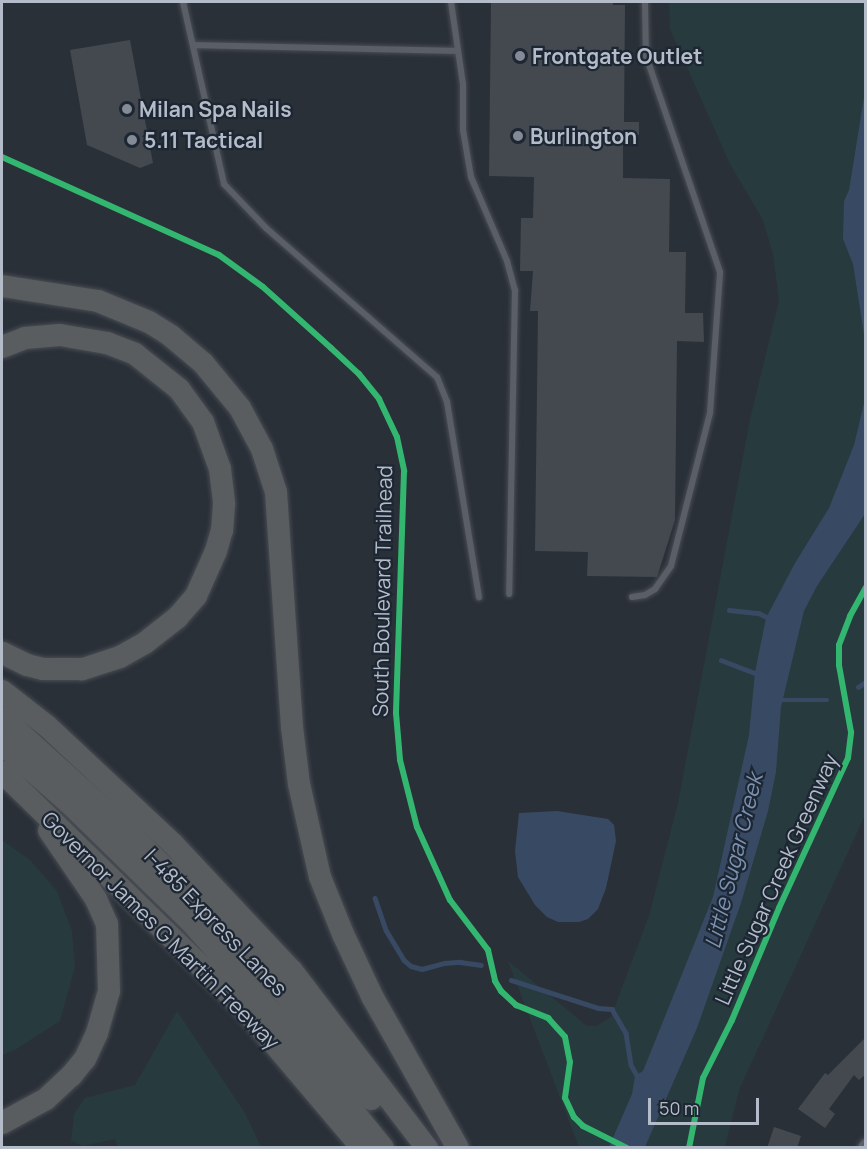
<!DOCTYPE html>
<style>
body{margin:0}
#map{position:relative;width:867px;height:1149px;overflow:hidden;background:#2a3038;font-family:Manrope,sans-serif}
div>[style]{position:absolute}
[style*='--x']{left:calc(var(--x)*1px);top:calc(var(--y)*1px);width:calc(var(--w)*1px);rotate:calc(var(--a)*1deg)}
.green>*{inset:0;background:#273a3e}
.water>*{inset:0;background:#384963}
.stream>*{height:4.5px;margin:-2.25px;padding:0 2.25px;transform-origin:2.25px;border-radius:2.25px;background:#384963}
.building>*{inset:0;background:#444950}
.roads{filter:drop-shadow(0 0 2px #484c53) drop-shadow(0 0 2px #484c53)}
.lane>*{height:6px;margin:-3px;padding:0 3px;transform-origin:3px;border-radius:3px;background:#5a5e66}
.street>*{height:12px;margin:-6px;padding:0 6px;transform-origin:6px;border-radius:6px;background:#5a5e66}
.highway>*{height:22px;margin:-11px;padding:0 11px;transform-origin:11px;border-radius:11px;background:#5a5d60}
.cycleway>*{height:6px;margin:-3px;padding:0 3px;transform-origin:3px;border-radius:3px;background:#33b770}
.dots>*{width:16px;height:16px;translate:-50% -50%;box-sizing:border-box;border:3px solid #1d2633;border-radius:50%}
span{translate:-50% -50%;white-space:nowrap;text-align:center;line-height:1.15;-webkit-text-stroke:4.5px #1d2633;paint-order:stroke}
.poi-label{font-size:21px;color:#b4bcc9;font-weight:700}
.left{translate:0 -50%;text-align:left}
.street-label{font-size:21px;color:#b4bcc9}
.water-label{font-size:22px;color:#7c92b1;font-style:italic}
.frame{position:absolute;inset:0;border:3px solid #b4bcc9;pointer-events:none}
.scale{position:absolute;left:648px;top:1098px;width:111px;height:27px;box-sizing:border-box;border:3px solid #b4bcc9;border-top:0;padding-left:8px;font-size:18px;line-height:21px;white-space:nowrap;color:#b4bcc9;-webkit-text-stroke:4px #1d2633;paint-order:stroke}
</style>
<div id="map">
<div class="green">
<i style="clip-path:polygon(669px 2px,865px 2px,865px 815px,739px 1090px,725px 1147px,579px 1147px,508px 961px,587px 1026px,597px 1026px,611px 1017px,649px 916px,678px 803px,750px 419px,779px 301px,773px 254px,763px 220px,730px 164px,670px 29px)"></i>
<i style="clip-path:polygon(2px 840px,30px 860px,57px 891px,72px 931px,75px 967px,60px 1021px,15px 1050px,2px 1055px)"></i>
<i style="clip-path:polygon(177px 1011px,245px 1113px,261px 1147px,118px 1148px,115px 1139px,84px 1146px,71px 1141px,74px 1114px,85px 1098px,135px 1085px)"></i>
</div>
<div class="water">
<i style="clip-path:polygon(865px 91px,865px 341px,853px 264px,843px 239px,844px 201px,849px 190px)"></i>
<i style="clip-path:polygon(865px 399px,865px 514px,817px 586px,804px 611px,781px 707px,776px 772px,768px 811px,741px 903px,697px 1028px,645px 1147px,609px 1147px,632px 1094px,635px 1076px,643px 1071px,713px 897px,749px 735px,755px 672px,766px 618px,795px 563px,829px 508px,854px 445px)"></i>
<i style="clip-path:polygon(557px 811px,608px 819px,614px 825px,616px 841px,606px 888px,598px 909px,588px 919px,579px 922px,558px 922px,547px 917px,535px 905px,518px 877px,515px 851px,519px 813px)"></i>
</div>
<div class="stream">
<i style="--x:729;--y:610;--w:30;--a:6"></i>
<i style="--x:759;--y:613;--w:15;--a:28"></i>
<i style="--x:721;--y:660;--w:42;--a:21"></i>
<i style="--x:858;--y:687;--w:9;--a:-32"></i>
<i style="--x:779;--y:700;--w:48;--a:0"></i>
<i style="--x:375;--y:898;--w:34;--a:71"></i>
<i style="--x:386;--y:930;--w:35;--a:59"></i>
<i style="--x:404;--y:960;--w:9;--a:41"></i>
<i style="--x:411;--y:966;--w:11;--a:15"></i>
<i style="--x:422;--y:969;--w:23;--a:-15"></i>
<i style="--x:444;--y:963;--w:16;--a:-4"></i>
<i style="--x:460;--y:962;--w:21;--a:8"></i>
<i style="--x:511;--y:980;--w:91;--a:17.8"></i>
<i style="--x:598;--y:1008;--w:14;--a:4"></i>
<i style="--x:612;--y:1009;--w:28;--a:60"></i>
<i style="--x:626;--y:1033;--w:32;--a:81"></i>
<i style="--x:631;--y:1065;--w:16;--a:60"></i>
</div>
<div class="building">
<i style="clip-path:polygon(491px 2px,613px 2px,613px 5px,625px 5px,624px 122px,639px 122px,639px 135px,623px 135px,623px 178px,670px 179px,669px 252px,686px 252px,685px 313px,703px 313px,704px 342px,677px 341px,675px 520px,657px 577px,587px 576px,588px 552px,535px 551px,538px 311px,530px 311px,533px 271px,520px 271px,521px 218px,533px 218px,534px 177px,489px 176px)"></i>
<i style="clip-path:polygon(130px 40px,153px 163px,140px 168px,87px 145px,70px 50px)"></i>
<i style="clip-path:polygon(866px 1037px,866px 1074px,859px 1080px,854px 1075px,829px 1109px,835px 1114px,825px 1128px,798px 1109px,825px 1073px,828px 1075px)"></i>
<i style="clip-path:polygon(774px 1127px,801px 1136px,797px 1148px,767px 1148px)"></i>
</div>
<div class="roads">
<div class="lane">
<i style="--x:183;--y:2;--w:187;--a:77.3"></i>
<i style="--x:224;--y:184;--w:61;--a:46.3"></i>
<i style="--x:266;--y:228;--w:227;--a:41.1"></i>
<i style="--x:437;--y:377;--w:27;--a:68"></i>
<i style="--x:447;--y:402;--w:198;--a:80.7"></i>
<i style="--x:451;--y:2;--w:83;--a:81.7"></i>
<i style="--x:463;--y:84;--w:46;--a:90"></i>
<i style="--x:463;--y:130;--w:48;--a:80.3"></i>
<i style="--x:471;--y:177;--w:91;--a:66.8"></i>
<i style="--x:507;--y:261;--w:30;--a:75"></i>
<i style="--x:515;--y:290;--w:304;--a:91.1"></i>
<i style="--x:193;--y:45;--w:265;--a:1.3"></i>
<i style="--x:632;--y:597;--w:13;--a:-9"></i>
<i style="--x:645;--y:595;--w:12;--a:-31"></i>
<i style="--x:655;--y:589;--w:28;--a:-55"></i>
<i style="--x:671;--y:566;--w:158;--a:-75.7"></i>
<i style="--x:710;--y:413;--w:141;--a:-85.9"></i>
<i style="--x:720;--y:272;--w:228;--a:-108.9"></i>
<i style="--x:646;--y:56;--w:54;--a:-91.1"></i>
</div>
<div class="street">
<i style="--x:864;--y:1148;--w:4;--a:-56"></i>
</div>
<div class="highway">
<i style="--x:2;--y:286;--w:97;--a:8.9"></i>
<i style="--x:98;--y:301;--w:55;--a:22.4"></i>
<i style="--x:149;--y:322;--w:26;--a:32"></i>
<i style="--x:171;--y:336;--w:42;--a:40.2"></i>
<i style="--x:203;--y:363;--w:58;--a:50.6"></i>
<i style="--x:240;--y:408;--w:47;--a:61.8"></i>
<i style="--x:262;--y:449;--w:45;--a:72"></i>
<i style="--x:276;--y:492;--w:236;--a:86.1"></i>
<i style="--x:292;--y:727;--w:57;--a:83"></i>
<i style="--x:299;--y:784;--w:95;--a:77.3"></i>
<i style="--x:320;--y:877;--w:61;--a:68"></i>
<i style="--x:343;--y:934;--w:71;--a:64.9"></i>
<i style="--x:373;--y:998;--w:172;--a:60.5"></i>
<i style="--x:2;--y:347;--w:25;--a:-21"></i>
<i style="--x:25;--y:338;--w:35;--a:-5"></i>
<i style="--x:60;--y:335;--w:48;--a:9.7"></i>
<i style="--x:107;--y:343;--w:30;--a:21"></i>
<i style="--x:135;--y:354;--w:56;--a:38.5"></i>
<i style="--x:179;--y:389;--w:41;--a:54"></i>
<i style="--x:203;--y:422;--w:50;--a:70.1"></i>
<i style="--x:220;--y:469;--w:35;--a:83"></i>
<i style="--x:224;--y:504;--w:26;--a:94"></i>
<i style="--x:222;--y:530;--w:22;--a:106"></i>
<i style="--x:216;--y:551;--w:49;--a:114"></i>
<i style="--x:196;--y:596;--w:28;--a:131"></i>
<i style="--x:178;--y:617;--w:42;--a:141.8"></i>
<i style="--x:145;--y:643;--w:29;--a:151"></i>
<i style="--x:120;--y:657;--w:40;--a:162"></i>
<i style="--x:82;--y:669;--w:39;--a:180"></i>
<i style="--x:43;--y:669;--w:16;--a:-166"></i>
<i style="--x:27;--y:665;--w:28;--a:-154"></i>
<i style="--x:2;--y:691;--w:57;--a:37.9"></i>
<i style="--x:47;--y:726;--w:173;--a:43.1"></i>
<i style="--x:173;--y:844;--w:174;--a:46.9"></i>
<i style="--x:292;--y:971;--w:223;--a:52.7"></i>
<i style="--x:2;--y:717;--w:170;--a:42.1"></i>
<i style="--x:128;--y:831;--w:143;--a:45"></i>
<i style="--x:229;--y:932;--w:79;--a:48.1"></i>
<i style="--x:282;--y:991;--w:140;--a:50.5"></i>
<i style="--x:2;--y:744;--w:89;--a:41.4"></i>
<i style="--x:69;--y:803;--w:170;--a:44.3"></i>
<i style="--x:191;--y:922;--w:155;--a:48.4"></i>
<i style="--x:294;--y:1038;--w:141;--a:51"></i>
<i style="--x:2;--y:772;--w:337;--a:44.3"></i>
<i style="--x:243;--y:1007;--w:185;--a:49.8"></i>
<i style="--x:2;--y:1123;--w:50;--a:-28.6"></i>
<i style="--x:46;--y:1099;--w:34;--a:-43"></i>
<i style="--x:71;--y:1076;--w:22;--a:-51"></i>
<i style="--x:85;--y:1059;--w:29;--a:-65"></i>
<i style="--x:97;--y:1033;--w:44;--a:-74.1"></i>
<i style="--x:109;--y:991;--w:67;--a:-91.7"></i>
<i style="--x:107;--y:924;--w:27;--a:-114"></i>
<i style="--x:96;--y:899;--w:83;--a:-124.3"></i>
</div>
</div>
<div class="cycleway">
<i style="--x:2;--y:157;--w:238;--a:24.3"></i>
<i style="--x:219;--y:255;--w:54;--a:36"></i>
<i style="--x:263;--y:287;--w:91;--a:41.9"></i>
<i style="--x:331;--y:348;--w:38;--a:43"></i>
<i style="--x:359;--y:374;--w:32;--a:51"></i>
<i style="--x:379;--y:399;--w:42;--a:64.7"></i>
<i style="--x:397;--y:437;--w:35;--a:78"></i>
<i style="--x:404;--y:471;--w:242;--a:91.9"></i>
<i style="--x:396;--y:713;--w:47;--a:85.1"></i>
<i style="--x:400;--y:760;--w:69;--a:75.8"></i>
<i style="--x:417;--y:827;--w:80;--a:65.7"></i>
<i style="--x:450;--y:900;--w:63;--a:52.8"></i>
<i style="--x:488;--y:950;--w:32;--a:77"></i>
<i style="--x:495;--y:981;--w:12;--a:59"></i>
<i style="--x:501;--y:991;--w:21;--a:43"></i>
<i style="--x:516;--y:1005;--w:35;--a:22"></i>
<i style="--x:548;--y:1018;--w:25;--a:48"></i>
<i style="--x:565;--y:1037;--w:25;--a:79"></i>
<i style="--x:570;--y:1062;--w:36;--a:98"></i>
<i style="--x:565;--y:1098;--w:21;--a:65"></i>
<i style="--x:574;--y:1117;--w:13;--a:45"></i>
<i style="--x:583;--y:1126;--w:49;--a:26.6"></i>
<i style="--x:689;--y:1148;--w:71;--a:-78.7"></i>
<i style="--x:703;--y:1078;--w:65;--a:-63.4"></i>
<i style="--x:732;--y:1020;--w:121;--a:-67.2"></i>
<i style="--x:779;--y:908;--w:165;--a:-65.3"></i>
<i style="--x:848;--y:758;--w:26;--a:-83"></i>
<i style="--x:851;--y:732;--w:68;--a:-100.2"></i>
<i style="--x:839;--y:665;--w:20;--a:-90"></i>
<i style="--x:839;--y:645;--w:31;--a:-69"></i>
<i style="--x:850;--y:616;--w:33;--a:-61"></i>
</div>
<div class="dots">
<i style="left:520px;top:56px;background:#848b96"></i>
<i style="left:127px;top:109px;background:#848b96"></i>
<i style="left:518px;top:136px;background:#848b96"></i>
<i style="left:132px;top:140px;background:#848b96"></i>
</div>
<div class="poi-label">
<span class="left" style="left:532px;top:56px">Frontgate Outlet</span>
<span class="left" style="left:139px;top:109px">Milan Spa Nails</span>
<span class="left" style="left:530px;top:136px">Burlington</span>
<span class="left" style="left:144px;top:140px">5.11 Tactical</span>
</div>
<div class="street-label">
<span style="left:382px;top:591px;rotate:-89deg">South Boulevard Trailhead</span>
<span style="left:776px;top:879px;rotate:-66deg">Little Sugar Creek Greenway</span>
<span style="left:216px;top:922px;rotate:46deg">I-485 Express Lanes</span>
<span style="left:161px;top:930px;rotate:45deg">Governor James G Martin Freeway</span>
</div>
<div class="water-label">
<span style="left:734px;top:861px;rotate:-76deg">Little Sugar Creek</span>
</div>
<div class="frame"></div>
<div class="scale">50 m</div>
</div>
